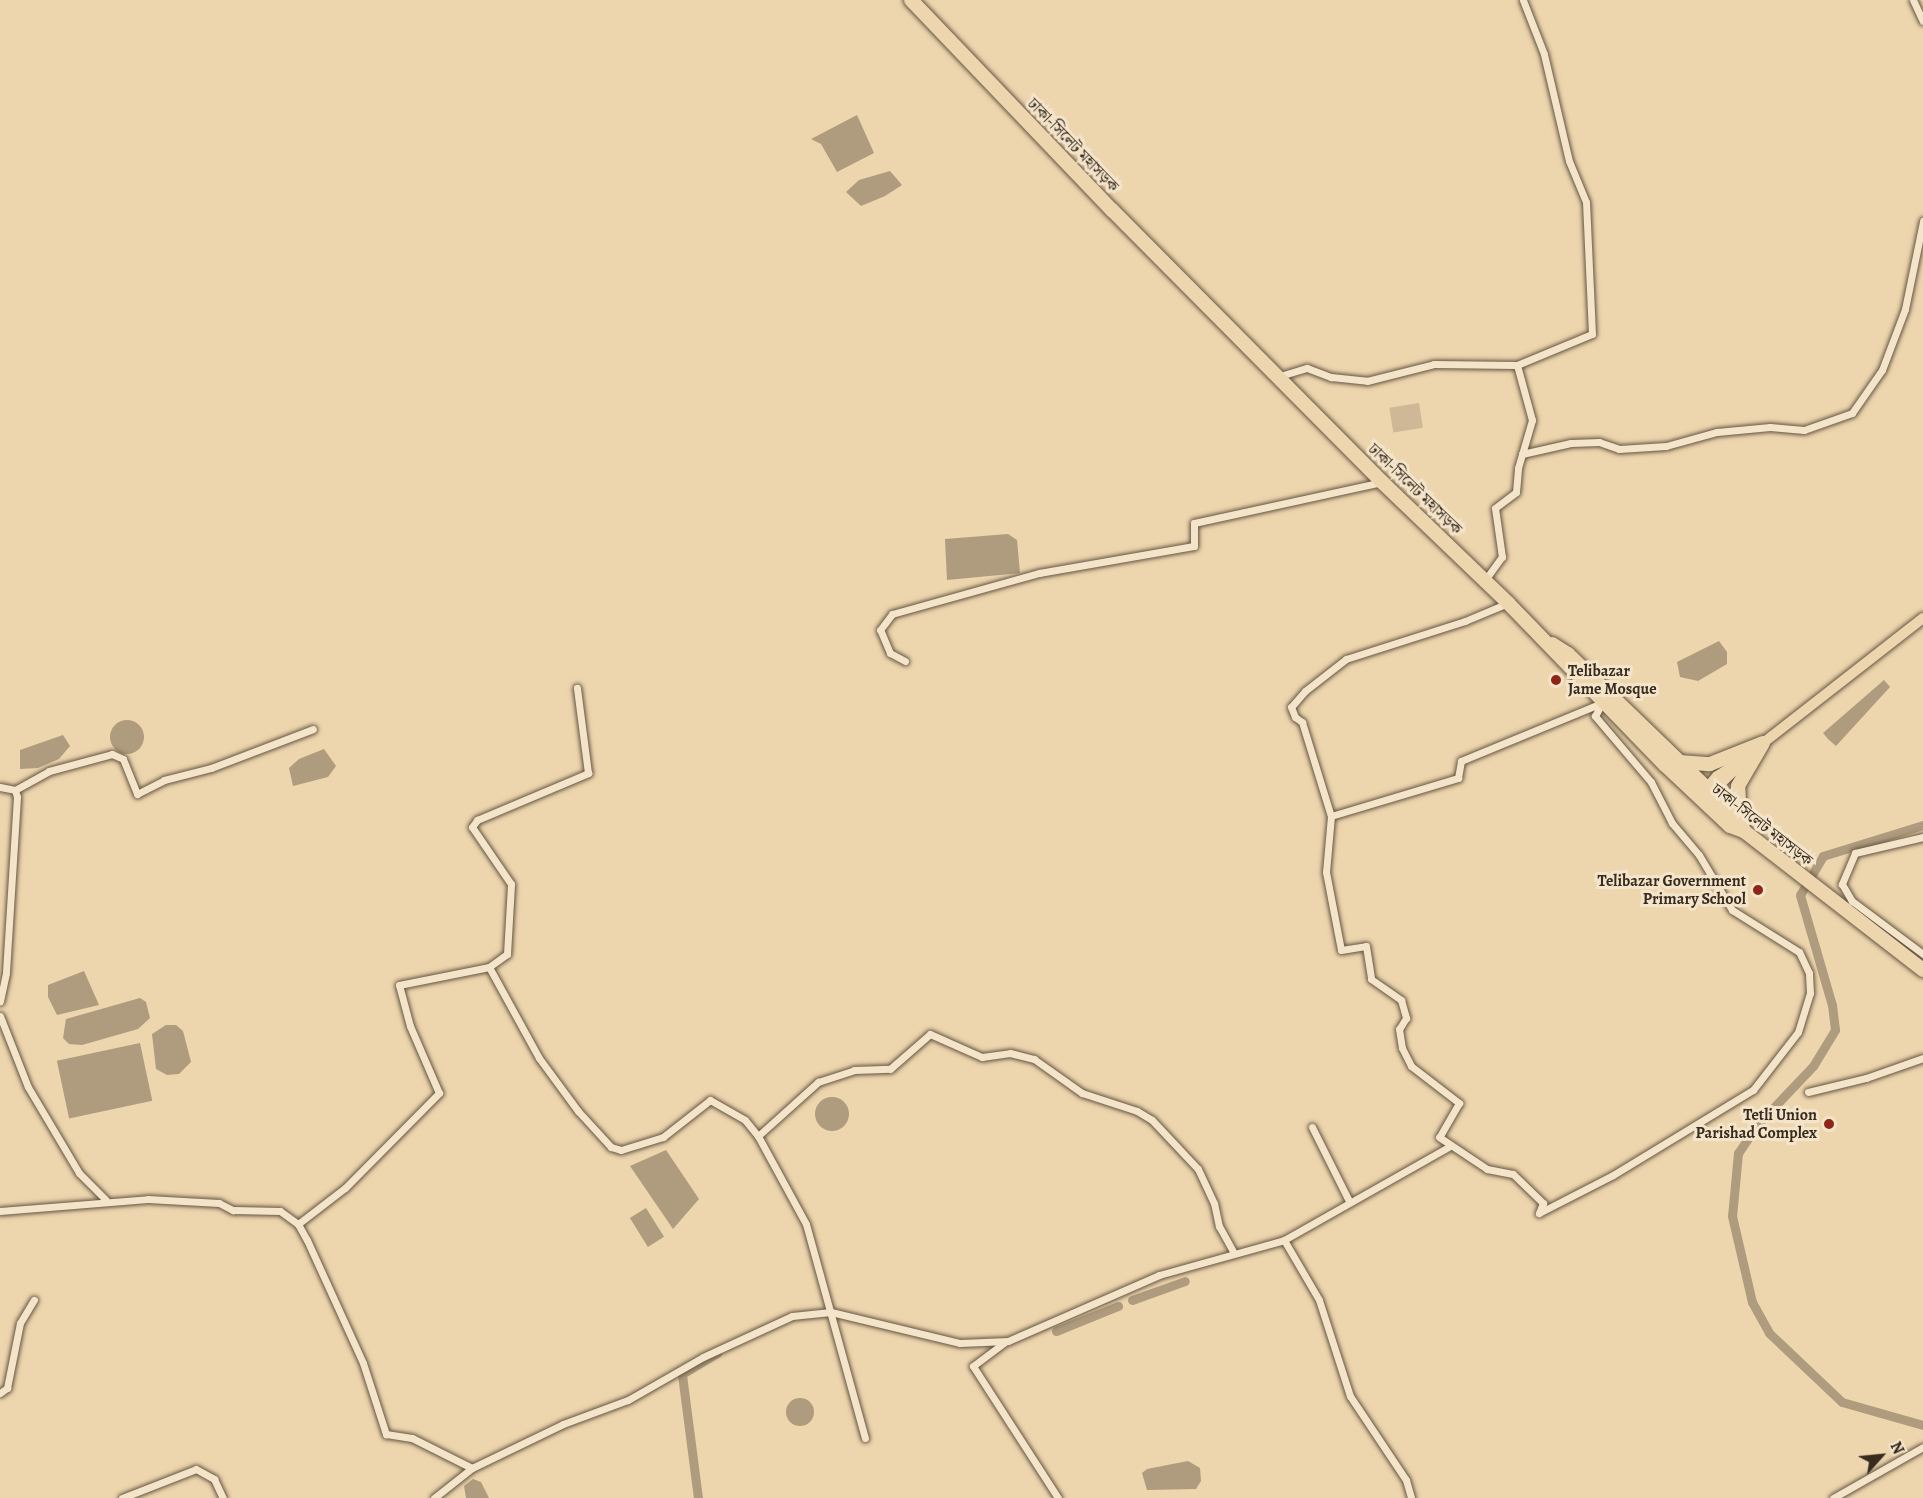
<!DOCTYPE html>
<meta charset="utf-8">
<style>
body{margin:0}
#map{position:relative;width:1923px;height:1498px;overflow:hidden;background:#edd5ad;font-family:Alegreya,"Noto Serif Bengali",serif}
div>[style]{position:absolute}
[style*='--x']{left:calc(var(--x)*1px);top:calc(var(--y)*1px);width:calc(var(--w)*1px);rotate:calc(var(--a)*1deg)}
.green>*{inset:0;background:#ceb895;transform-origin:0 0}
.water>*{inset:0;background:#af9b7d;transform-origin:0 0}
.round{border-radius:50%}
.canal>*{height:9px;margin:-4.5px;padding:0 4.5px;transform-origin:4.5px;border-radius:4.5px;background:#af9b7d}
.roads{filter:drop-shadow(0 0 2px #645643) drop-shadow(0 0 2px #645643)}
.street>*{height:7px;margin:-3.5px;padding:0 3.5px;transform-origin:3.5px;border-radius:3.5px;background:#f3e4ca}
.primary>*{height:10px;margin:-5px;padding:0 5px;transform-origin:5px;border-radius:5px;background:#edd5ad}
.highway>*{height:14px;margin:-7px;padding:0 7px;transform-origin:7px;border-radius:7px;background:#edd5ad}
.dots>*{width:16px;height:16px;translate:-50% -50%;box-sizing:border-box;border:3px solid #f3e4ca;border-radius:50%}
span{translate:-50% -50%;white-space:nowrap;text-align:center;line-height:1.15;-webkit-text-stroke:6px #f3e4ca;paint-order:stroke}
.street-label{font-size:16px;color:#372b20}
.poi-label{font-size:16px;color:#372b20;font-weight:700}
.left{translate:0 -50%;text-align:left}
.right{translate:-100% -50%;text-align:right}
.north{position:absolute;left:1851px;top:1426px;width:60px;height:60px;-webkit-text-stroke:4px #f3e4ca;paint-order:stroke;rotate:63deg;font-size:16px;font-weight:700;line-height:24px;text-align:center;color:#372b20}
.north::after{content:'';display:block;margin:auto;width:21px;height:27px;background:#372b20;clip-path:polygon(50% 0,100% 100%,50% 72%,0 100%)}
</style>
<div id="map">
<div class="green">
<i style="left:1419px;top:403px;width:25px;height:30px;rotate:81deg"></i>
</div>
<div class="water">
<i style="clip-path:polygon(857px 115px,874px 153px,837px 172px,821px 144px,811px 139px)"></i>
<i style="clip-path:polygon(890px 171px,902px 185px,885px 196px,861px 206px,846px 192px,859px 180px)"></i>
<i style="clip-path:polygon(1008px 534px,1017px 540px,1020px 573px,947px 580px,945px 539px)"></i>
<i style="clip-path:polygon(1719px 641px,1727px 652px,1727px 664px,1698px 681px,1680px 677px,1677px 662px)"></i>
<i style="clip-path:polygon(1884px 680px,1890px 687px,1836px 746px,1828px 739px,1823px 733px)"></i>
<i class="round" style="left:110px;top:720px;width:34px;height:34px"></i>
<i style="clip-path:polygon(63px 735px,70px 746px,59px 759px,38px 768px,20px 769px,20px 750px)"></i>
<i style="clip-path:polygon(324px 749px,336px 766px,328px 777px,293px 786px,289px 768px,299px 759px)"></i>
<i style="clip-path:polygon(84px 971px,99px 1005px,57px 1015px,48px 997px,48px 985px)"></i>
<i style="clip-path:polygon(140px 998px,146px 1002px,150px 1018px,138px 1029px,82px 1045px,69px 1044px,63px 1038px,66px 1019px)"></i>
<i style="clip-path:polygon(166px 1025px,176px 1025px,183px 1031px,191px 1062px,179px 1074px,167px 1075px,156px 1069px,152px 1034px)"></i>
<i style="left:140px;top:1043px;width:59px;height:85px;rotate:78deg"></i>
<i class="round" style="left:815px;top:1097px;width:34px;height:34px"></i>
<i style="clip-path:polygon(666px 1150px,699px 1199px,673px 1229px,630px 1166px)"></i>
<i style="left:646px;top:1208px;width:34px;height:19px;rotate:58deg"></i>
<i class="round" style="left:786px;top:1398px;width:28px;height:28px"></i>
<i style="clip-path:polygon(1188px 1461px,1200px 1468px,1201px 1481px,1196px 1489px,1147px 1490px,1142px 1473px,1147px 1469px)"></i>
<i style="clip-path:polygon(473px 1479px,481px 1482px,489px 1498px,466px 1498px,464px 1486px)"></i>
</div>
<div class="canal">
<i style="--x:1923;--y:825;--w:105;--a:162.8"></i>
<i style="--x:1823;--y:856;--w:45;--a:120.5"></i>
<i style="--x:1800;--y:895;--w:115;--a:73.8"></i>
<i style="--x:1832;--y:1005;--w:25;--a:83"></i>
<i style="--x:1835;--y:1030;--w:42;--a:121.4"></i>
<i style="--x:1813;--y:1066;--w:81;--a:133.5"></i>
<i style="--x:1757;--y:1125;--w:34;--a:124"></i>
<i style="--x:1738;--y:1153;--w:63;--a:95.4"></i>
<i style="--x:1732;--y:1216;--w:88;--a:76.9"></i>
<i style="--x:1752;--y:1302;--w:35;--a:61"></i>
<i style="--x:1769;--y:1333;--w:100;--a:43.4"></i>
<i style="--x:1842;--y:1402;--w:84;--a:15.9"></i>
<i style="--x:1132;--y:1300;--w:56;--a:-19.7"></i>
<i style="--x:1056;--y:1331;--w:67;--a:-22"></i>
<i style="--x:698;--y:1498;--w:125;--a:-97.4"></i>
<i style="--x:682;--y:1374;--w:41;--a:-31"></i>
</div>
<div class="roads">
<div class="street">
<i style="--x:1913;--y:0;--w:23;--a:65"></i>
<i style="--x:1280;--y:376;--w:28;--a:-17"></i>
<i style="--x:1307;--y:368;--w:26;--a:21"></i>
<i style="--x:1331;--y:377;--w:36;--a:6"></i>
<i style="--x:1367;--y:381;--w:69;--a:-14.2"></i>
<i style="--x:1434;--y:364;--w:83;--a:0.7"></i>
<i style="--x:1517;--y:365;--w:81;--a:-22.5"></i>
<i style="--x:1592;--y:334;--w:132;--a:-92.6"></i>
<i style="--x:1586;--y:202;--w:44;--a:-112.5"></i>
<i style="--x:1569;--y:161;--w:110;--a:-103.2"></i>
<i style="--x:1544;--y:54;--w:58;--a:-111.3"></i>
<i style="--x:1522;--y:454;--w:50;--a:-12.7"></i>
<i style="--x:1571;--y:443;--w:28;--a:-2"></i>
<i style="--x:1599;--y:442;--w:21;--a:19"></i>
<i style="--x:1619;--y:449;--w:47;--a:-3.7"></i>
<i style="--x:1666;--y:446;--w:53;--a:-15.4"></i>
<i style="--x:1717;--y:432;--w:53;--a:-5.4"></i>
<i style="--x:1770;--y:427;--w:34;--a:5"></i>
<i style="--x:1804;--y:430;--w:51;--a:-19.5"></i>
<i style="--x:1852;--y:413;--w:52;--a:-55.1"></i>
<i style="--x:1882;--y:370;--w:65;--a:-69.3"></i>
<i style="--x:1905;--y:309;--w:90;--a:-78.4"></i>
<i style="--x:1485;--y:580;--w:29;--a:-54"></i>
<i style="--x:1502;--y:557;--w:49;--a:-98.1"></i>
<i style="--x:1495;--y:508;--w:26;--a:-37"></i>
<i style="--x:1516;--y:492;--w:24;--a:-85"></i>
<i style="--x:1518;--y:468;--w:50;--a:-73.7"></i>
<i style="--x:1532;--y:420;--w:57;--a:-105.3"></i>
<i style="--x:1508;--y:603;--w:47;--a:157.3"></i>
<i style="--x:1465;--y:621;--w:125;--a:162.3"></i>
<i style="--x:1346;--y:659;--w:52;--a:142"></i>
<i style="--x:1305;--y:691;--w:21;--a:131"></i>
<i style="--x:1291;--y:707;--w:11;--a:68"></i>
<i style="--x:1295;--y:717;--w:9;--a:36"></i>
<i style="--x:1302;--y:722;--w:98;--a:72.9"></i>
<i style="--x:1331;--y:816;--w:56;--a:95.1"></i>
<i style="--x:1326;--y:872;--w:79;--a:79.1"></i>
<i style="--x:1341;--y:950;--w:25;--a:-9"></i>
<i style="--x:1366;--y:946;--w:33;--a:81"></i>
<i style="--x:1371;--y:979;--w:37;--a:35"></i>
<i style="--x:1401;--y:1000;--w:19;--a:74"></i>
<i style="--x:1406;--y:1018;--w:13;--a:122"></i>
<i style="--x:1399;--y:1029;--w:19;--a:81"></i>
<i style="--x:1402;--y:1048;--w:20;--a:63"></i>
<i style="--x:1411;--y:1066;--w:61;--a:37.6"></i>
<i style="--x:1459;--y:1103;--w:39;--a:120"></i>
<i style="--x:1439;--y:1137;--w:58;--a:33.7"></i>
<i style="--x:1487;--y:1169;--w:26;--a:11"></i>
<i style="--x:1513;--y:1174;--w:42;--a:44"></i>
<i style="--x:1543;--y:1203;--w:11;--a:112"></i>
<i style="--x:1539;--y:1213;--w:83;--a:-27.2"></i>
<i style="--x:1613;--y:1175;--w:164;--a:-31.3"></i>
<i style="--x:1753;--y:1090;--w:73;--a:-52.2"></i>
<i style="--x:1798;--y:1032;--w:41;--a:-72.9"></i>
<i style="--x:1810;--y:993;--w:20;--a:-93"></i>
<i style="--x:1809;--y:973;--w:23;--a:-115"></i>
<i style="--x:1799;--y:952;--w:79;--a:-147.9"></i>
<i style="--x:1732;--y:910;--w:64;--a:-121"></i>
<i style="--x:1699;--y:855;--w:42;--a:-130.2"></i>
<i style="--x:1672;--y:823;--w:46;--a:-117.1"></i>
<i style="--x:1651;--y:782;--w:87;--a:-130.3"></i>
<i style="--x:1595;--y:716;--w:15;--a:-62"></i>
<i style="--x:905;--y:661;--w:17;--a:-152"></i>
<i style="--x:890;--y:653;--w:25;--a:-113"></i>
<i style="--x:880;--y:630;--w:20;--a:-53"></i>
<i style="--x:892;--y:614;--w:153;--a:-15.6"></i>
<i style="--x:1039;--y:573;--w:157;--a:-9.9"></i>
<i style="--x:1194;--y:546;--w:23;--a:-90"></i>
<i style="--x:1194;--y:523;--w:192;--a:-12.3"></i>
<i style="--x:0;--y:787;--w:15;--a:11"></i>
<i style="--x:15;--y:790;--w:7;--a:74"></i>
<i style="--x:17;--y:797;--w:176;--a:93.6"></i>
<i style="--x:6;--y:973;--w:29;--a:102"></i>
<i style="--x:15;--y:790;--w:39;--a:-29"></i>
<i style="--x:49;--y:771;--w:65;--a:-15.1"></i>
<i style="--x:112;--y:754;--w:12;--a:24"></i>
<i style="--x:123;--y:759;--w:38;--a:68"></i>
<i style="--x:137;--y:794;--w:30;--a:-27"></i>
<i style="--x:164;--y:780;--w:49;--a:-14.3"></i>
<i style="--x:211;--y:768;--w:109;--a:-20.9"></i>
<i style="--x:1331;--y:816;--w:133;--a:-16.7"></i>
<i style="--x:1458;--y:778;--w:17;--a:-80"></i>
<i style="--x:1461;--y:761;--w:152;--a:-22.4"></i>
<i style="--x:1923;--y:837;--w:70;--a:166.8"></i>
<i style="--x:1855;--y:853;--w:34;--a:113"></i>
<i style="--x:1842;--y:884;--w:20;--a:60"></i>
<i style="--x:1852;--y:901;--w:89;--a:36.7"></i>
<i style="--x:489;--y:967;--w:104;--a:61.2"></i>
<i style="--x:539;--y:1058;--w:66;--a:53.7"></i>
<i style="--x:578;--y:1111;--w:49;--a:47.5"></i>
<i style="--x:611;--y:1147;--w:10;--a:17"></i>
<i style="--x:621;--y:1150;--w:44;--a:-17.2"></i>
<i style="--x:663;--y:1137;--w:60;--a:-38.2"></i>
<i style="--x:710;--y:1100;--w:40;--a:29.7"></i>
<i style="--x:745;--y:1120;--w:21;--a:51"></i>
<i style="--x:758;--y:1136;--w:100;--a:61.4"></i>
<i style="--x:806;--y:1224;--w:222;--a:74.6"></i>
<i style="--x:0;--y:1016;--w:76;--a:68.5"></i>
<i style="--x:28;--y:1087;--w:100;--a:59.3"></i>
<i style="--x:79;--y:1173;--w:38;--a:45"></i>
<i style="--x:1808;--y:1092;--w:60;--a:-13.6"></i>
<i style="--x:1866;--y:1078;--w:60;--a:-19.3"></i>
<i style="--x:1312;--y:1127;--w:83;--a:63.4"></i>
<i style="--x:758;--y:1136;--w:81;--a:-42"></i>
<i style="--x:818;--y:1082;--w:38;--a:-18"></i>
<i style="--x:854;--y:1070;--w:36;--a:-2"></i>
<i style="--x:890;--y:1069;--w:53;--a:-41.2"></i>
<i style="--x:930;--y:1034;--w:57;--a:23.9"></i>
<i style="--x:982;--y:1057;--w:28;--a:-8"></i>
<i style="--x:1010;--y:1053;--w:25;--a:14"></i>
<i style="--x:1034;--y:1059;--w:59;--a:35.3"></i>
<i style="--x:1082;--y:1093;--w:58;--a:18.1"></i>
<i style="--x:1137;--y:1111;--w:17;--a:31"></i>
<i style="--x:1152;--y:1120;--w:67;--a:46.8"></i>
<i style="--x:1198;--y:1169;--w:38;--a:65"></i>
<i style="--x:1214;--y:1203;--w:24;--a:78"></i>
<i style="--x:1219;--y:1226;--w:31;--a:61"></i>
<i style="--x:0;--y:1211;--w:148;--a:-4.6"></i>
<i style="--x:148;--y:1199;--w:71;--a:3.2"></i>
<i style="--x:219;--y:1203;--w:16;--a:27"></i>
<i style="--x:233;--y:1210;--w:47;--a:1.2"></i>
<i style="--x:280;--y:1211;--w:22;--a:36"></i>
<i style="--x:298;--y:1224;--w:18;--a:61"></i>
<i style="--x:307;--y:1240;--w:135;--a:65.5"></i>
<i style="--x:363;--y:1363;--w:75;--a:72.1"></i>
<i style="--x:386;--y:1434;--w:26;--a:9"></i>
<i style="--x:412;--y:1438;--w:67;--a:26.6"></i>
<i style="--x:472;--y:1468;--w:101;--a:-25.8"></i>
<i style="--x:563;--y:1424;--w:69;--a:-20.3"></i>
<i style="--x:628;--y:1400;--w:86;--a:-29.8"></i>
<i style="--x:703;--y:1357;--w:98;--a:-24.7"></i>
<i style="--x:792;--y:1316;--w:39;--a:-6"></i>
<i style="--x:831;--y:1312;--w:133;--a:13.5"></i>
<i style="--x:960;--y:1343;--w:48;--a:-2.4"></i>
<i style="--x:1008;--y:1341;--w:165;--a:-23.6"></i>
<i style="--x:1159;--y:1275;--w:130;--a:-15.6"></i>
<i style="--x:1284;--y:1240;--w:69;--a:59.7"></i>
<i style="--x:1319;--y:1300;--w:101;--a:72.1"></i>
<i style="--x:1350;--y:1396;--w:101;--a:56.3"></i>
<i style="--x:1406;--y:1480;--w:19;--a:74"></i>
<i style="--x:298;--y:1224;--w:59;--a:-37.5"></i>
<i style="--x:345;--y:1188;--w:134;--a:-45.3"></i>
<i style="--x:439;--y:1093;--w:73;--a:-113.4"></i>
<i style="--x:410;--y:1026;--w:42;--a:-105"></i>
<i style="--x:399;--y:985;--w:92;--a:-11.3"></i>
<i style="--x:489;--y:967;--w:22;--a:-36"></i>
<i style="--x:507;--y:954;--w:70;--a:-86.7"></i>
<i style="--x:511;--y:884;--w:69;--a:-124.4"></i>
<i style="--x:472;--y:827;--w:9;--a:-54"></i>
<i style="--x:477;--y:820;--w:121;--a:-22.9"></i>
<i style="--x:588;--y:773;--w:86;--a:-97.4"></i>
<i style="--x:1284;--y:1240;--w:191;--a:-29.5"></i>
<i style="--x:1005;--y:1342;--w:40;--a:143"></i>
<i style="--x:973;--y:1366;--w:157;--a:57.2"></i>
<i style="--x:0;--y:1393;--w:9;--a:-36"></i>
<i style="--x:7;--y:1388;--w:66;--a:-78.7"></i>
<i style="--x:20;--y:1323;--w:27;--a:-59"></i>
<i style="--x:122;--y:1498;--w:79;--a:-21.4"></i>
<i style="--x:196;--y:1469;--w:21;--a:29"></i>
<i style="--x:214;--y:1479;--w:21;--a:65"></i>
<i style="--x:434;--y:1498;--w:48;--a:-38.3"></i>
<i style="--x:1833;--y:1498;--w:103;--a:-29.5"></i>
</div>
<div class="primary">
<i style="--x:1704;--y:791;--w:11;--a:-10"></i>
<i style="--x:1715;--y:789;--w:66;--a:-43.8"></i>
<i style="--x:1763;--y:743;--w:203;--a:-38"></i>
<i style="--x:1708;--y:796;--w:13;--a:-77"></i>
<i style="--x:1711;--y:783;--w:9;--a:-49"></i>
<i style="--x:1717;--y:776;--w:39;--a:-32"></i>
</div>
<div class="highway">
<i style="--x:911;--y:0;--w:291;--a:46.3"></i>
<i style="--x:1112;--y:210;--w:383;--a:45.2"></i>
<i style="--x:1382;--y:482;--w:175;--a:43.8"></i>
<i style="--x:1508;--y:603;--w:226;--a:45.9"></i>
<i style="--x:1665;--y:765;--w:89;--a:43.2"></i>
<i style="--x:1730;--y:826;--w:15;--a:20"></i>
<i style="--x:1744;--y:831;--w:227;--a:37.8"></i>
<i style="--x:1552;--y:644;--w:19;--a:32"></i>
<i style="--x:1568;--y:654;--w:239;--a:44"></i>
<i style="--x:1740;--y:820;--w:12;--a:70"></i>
<i style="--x:1679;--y:762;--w:31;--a:4"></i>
<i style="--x:1710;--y:764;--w:57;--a:-21.6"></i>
<i style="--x:1740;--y:820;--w:34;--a:-93"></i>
<i style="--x:1738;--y:786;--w:48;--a:-59.7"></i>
</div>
</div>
<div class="dots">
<i style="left:1556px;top:680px;background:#8f2418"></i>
<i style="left:1758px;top:890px;background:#8f2418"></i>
<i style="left:1829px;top:1124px;background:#8f2418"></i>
</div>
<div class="street-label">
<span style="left:1073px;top:145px;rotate:46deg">ঢাকা-সিলেট মহাসড়ক</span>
<span style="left:1415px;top:489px;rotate:44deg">ঢাকা-সিলেট মহাসড়ক</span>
<span style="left:1762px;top:825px;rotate:38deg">ঢাকা-সিলেট মহাসড়ক</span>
</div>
<div class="poi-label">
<span class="left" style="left:1568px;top:680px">Telibazar<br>Jame Mosque</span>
<span class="right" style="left:1746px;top:890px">Telibazar Government<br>Primary School</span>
<span class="right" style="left:1817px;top:1124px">Tetli Union<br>Parishad Complex</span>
</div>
<div class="north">N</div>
</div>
